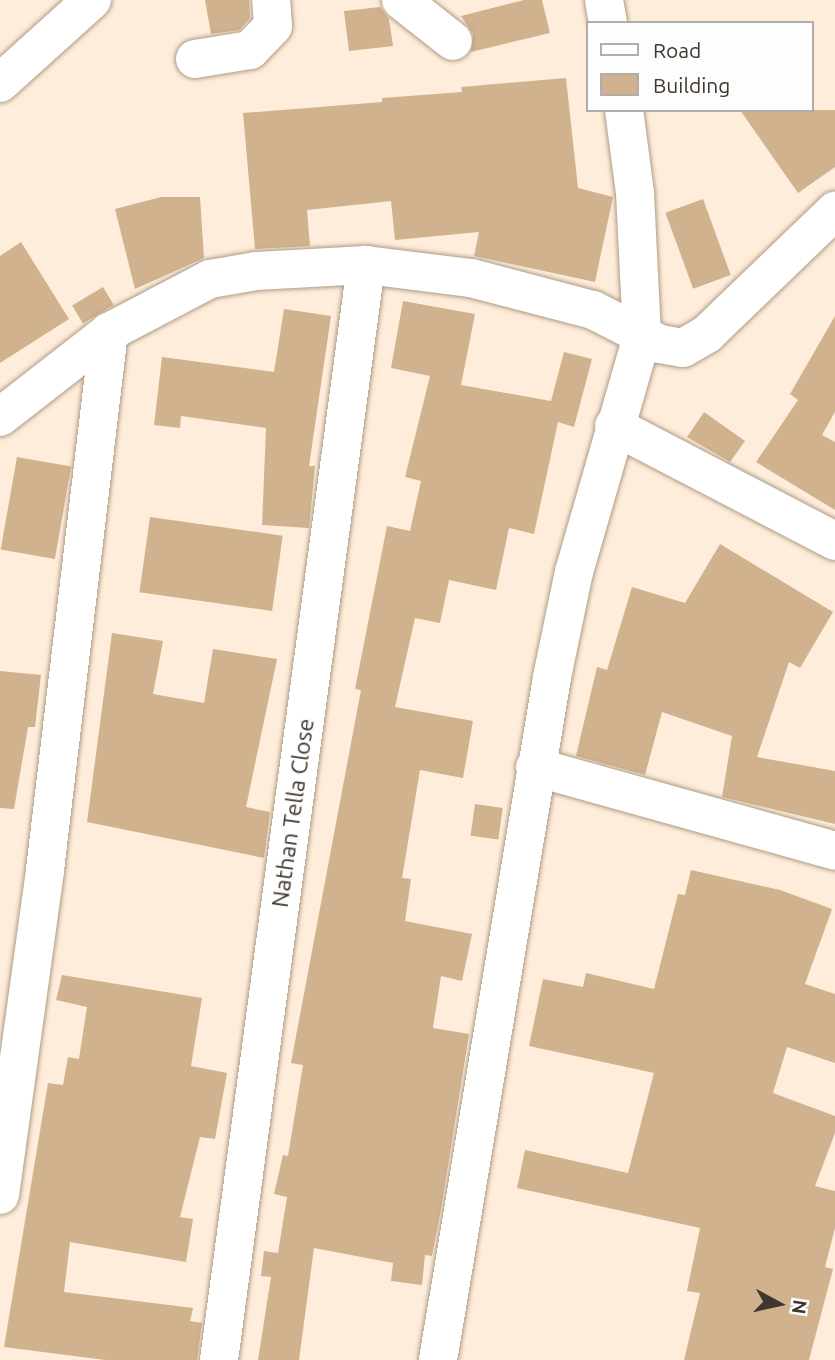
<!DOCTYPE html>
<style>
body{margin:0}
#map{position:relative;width:835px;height:1360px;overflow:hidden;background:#feedda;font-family:Ubuntu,sans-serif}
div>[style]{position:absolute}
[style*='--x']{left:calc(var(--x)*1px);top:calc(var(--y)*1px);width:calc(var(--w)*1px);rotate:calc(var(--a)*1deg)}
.building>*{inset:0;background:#d0b28e;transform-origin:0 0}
.roads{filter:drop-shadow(0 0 2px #ae9b85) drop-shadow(0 0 2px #ae9b85)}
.street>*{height:38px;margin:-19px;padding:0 19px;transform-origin:19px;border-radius:19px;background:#fff}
.secondary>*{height:38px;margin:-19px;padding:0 19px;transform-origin:19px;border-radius:19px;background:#fff}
span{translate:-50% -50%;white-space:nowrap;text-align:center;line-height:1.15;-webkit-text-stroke:5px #fdfdfd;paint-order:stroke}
.street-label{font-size:23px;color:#3f372e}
.legend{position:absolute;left:586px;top:21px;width:228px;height:91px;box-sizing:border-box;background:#fdfdfd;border:2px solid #b1aeaa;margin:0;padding:9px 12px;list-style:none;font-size:21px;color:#3f372e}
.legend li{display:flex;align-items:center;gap:14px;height:35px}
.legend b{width:35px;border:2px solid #b1aeaa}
.north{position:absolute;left:744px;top:1269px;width:70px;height:70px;-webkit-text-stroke:5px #fdfdfd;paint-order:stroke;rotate:98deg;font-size:19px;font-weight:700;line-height:28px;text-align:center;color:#3f372e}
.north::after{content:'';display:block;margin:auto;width:24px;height:32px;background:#3f372e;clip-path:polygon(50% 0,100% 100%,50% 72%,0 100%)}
</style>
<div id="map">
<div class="building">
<i style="clip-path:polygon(205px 0,249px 0,250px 18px,239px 30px,211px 34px)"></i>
<i style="clip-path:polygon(524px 0,542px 0,550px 33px,471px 52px,473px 34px,461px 16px)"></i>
<i style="clip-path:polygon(380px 7px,389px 19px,393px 46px,349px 51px,344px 11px)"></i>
<i style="clip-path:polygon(566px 78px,578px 188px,613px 197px,595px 282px,474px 256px,479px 232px,395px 240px,391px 201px,307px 210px,310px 246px,255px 249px,243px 113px,382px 102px,382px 98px,462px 92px,461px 87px)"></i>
<i style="clip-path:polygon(740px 110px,835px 110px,835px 167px,798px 193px)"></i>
<i style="clip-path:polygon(161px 197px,200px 197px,204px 258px,135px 289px,115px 209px)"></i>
<i style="left:703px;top:199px;width:81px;height:40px;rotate:70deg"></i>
<i style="clip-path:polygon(21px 242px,69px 319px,0 363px,0 256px)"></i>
<i style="left:103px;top:287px;width:21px;height:36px;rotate:59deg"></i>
<i style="clip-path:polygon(403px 301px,475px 314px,461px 385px,551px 401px,564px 352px,592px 359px,574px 427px,558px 422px,534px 534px,509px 528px,496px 590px,449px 580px,440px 623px,415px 618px,395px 707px,473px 721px,463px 778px,420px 770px,402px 878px,411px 879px,405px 921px,472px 934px,462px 981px,441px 976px,433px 1028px,469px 1034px,441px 1209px,432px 1256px,425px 1255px,422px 1285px,391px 1281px,393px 1263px,314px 1248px,299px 1360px,258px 1360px,271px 1277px,261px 1276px,264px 1251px,278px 1253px,287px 1197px,274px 1194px,283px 1155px,288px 1156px,303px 1065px,291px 1063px,361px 690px,355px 689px,387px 526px,410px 531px,421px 481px,405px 477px,430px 376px,391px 368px)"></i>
<i style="clip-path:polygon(284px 309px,331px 316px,309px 466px,315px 466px,309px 528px,262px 525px,266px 428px,181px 416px,180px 428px,154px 425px,162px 357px,274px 372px)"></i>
<i style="clip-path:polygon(835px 316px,835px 412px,822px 435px,835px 442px,835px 510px,756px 462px,798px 400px,790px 394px)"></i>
<i style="clip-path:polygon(704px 412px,745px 441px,730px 462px,687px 437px)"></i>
<i style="left:17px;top:457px;width:55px;height:94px;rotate:10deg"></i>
<i style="left:150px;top:517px;width:134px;height:76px;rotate:8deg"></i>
<i style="clip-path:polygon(720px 544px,833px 612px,800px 668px,789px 662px,757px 757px,835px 771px,835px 824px,722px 797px,732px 736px,662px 712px,645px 775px,576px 756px,597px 667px,607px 670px,632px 587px,685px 603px)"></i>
<i style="clip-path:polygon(112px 633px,163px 641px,153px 694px,204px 703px,213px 649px,277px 659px,246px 807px,270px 812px,264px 858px,87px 822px)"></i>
<i style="clip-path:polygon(0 671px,41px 675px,35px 727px,28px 727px,14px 809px,0 808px)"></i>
<i style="left:475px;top:804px;width:28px;height:32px;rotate:8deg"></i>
<i style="clip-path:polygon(691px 870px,780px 890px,832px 909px,805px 984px,835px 994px,835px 1063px,787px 1047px,773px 1093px,835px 1116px,835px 1133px,815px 1186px,835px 1191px,835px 1228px,825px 1267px,833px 1269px,809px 1360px,684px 1360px,700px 1293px,687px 1291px,700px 1228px,517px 1188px,525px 1150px,628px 1173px,654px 1073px,529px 1046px,543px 979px,583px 987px,586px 973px,654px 989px,678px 894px,685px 895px)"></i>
<i style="clip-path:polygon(62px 975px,202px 998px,191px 1066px,227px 1073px,215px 1139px,200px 1137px,180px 1217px,193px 1219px,186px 1262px,70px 1242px,64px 1292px,193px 1308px,190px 1321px,202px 1323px,197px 1360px,105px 1360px,4px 1347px,48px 1083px,63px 1085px,68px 1057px,79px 1059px,87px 1007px,56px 1000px)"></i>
</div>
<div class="roads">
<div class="street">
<i style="--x:401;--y:0;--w:66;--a:38.3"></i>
<i style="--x:604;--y:0;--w:23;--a:80"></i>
<i style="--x:195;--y:59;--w:56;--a:-9.3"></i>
<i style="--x:250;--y:50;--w:33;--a:-46"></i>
<i style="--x:273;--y:26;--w:26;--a:-94"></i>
<i style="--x:0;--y:417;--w:138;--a:-37.9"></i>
<i style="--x:109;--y:332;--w:114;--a:-27.7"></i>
<i style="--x:210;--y:279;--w:47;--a:-9.9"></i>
<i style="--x:256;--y:271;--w:110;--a:-3.1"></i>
<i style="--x:366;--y:265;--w:106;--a:7.1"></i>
<i style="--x:471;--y:278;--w:126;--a:14.7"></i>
<i style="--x:593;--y:310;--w:75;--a:26.9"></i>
<i style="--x:660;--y:344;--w:23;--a:10"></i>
<i style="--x:683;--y:348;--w:28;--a:-30"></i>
<i style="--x:707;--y:334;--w:178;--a:-43.9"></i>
<i style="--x:614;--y:426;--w:249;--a:27.5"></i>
<i style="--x:535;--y:767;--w:312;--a:15.6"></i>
<i style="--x:0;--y:1195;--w:328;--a:-82.1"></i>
<i style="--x:45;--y:870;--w:542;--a:-83.22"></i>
<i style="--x:219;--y:1360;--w:1105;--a:-82.35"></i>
<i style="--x:438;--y:1360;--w:692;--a:-80.52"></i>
<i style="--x:552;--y:677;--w:107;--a:-78.2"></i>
<i style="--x:574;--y:572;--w:246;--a:-73.9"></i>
<i style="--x:642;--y:336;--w:143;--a:-92.8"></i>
<i style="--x:635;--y:193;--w:84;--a:-97.5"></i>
</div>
<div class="secondary">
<i style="--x:0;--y:83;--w:124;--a:-42.1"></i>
</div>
</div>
<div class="street-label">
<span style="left:293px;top:813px;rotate:-82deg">Nathan Tella Close</span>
</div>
<ul class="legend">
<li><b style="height:9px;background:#fff"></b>Road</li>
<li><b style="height:19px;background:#d0b28e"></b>Building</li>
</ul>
<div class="north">N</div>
</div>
